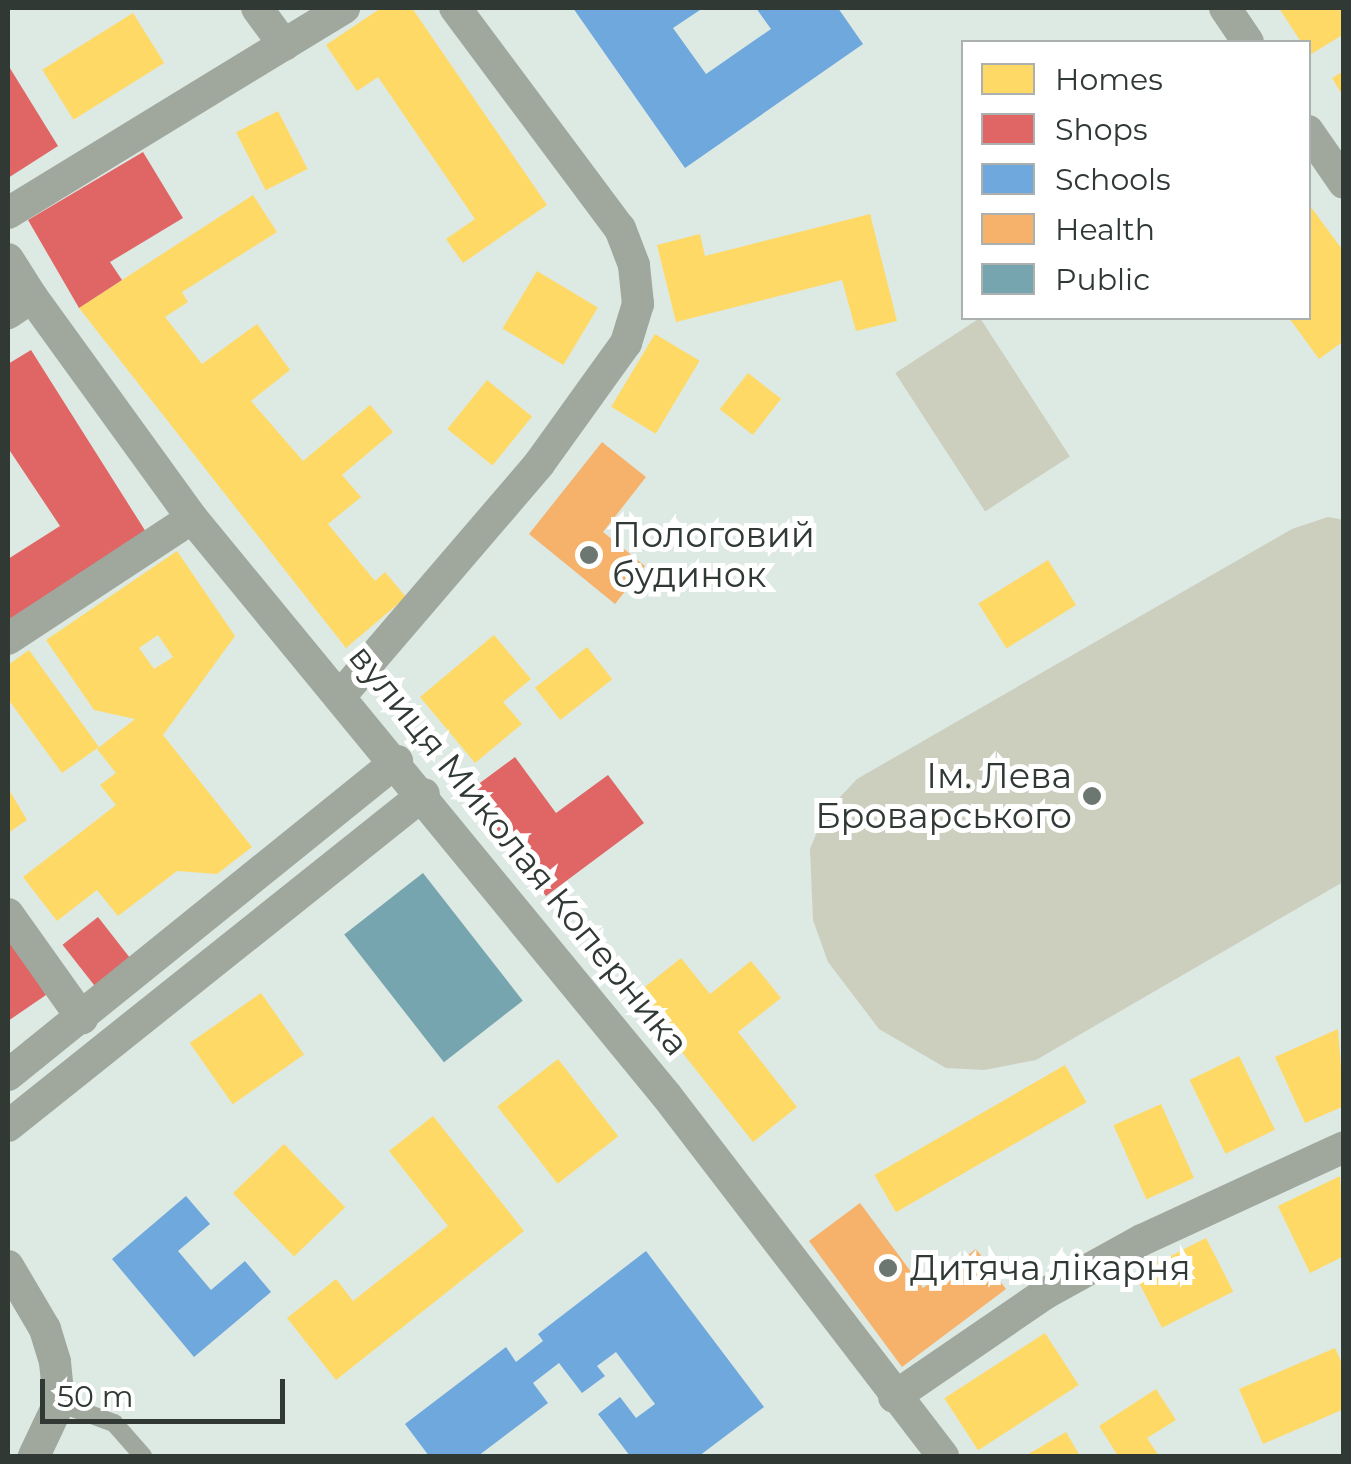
<!DOCTYPE html>
<meta charset="utf-8">
<style>
body{margin:0}
#map{position:relative;width:1351px;height:1464px;overflow:hidden;background:#dde9e3;font-family:Montserrat,sans-serif}
div>[style]{position:absolute}
[style*='--x']{left:calc(var(--x)*1px);top:calc(var(--y)*1px);width:calc(var(--w)*1px);rotate:calc(var(--a)*1deg)}
.green>*{inset:0;background:#cccebe;transform-origin:0 0}
.homes>*{inset:0;background:#ffd966;transform-origin:0 0}
.shops>*{inset:0;background:#e06666;transform-origin:0 0}
.schools>*{inset:0;background:#6fa8dc}
.health>*{inset:0;background:#f6b26b}
.public>*{inset:0;background:#76a5af;transform-origin:0 0}
.lane>*{height:18px;margin:-9px;padding:0 9px;transform-origin:9px;border-radius:9px;background:#a0a79d}
.street>*{height:32px;margin:-16px;padding:0 16px;transform-origin:16px;border-radius:16px;background:#a0a79d}
.dots>*{width:28px;height:28px;translate:-50% -50%;box-sizing:border-box;border:5px solid #fff;border-radius:50%}
span{translate:-50% -50%;white-space:nowrap;text-align:center;line-height:1.15;-webkit-text-stroke:10px #fff;paint-order:stroke}
.poi-label{font-size:35px;color:#303934}
.left{translate:0 -50%;text-align:left}
.right{translate:-100% -50%;text-align:right}
.street-label{font-size:35px;color:#303934}
.frame{position:absolute;inset:0;border:10px solid #303934;pointer-events:none}
.legend{position:absolute;left:961px;top:40px;width:350px;height:280px;box-sizing:border-box;background:#fff;border:2px solid #acb0ae;margin:0;padding:12px 18px;list-style:none;font-size:30px;color:#303934}
.legend li{display:flex;align-items:center;gap:20px;height:50px}
.legend b{width:50px;border:2px solid #acb0ae}
.scale{position:absolute;left:40px;top:1379px;width:245px;height:45px;box-sizing:border-box;border:5px solid #303934;border-top:0;padding-left:12px;font-size:30px;line-height:35px;white-space:nowrap;color:#303934;-webkit-text-stroke:8px #fff;paint-order:stroke}
</style>
<div id="map">
<div class="green">
<i style="left:980px;top:318px;width:165px;height:101px;rotate:57deg"></i>
<i style="clip-path:polygon(1328px 517px,1344px 520px,1343px 882px,1036px 1060px,984px 1070px,946px 1068px,879px 1029px,828px 962px,813px 920px,810px 849px,825px 813px,857px 779px,1292px 529px)"></i>
</div>
<div class="homes">
<i style="clip-path:polygon(381px 8px,412px 8px,547px 205px,463px 263px,446px 239px,475px 219px,378px 77px,357px 91px,326px 45px)"></i>
<i style="clip-path:polygon(1279px 8px,1344px 8px,1344px 34px,1308px 56px,1308px 42px,1301px 42px)"></i>
<i style="left:133px;top:13px;width:59px;height:107px;rotate:58deg"></i>
<i style="clip-path:polygon(1344px 71px,1344px 98px,1332px 78px)"></i>
<i style="left:278px;top:111px;width:65px;height:47px;rotate:63deg"></i>
<i style="clip-path:polygon(253px 195px,277px 232px,182px 292px,188px 302px,165px 317px,202px 364px,257px 324px,290px 370px,251px 401px,303px 461px,370px 405px,393px 432px,342px 475px,361px 497px,328px 524px,375px 581px,385px 572px,406px 597px,346px 648px,79px 308px)"></i>
<i style="clip-path:polygon(1308px 203px,1344px 252px,1344px 341px,1319px 359px,1289px 318px,1308px 318px)"></i>
<i style="clip-path:polygon(870px 214px,897px 321px,856px 331px,842px 280px,676px 322px,657px 245px,700px 234px,705px 256px)"></i>
<i style="left:537px;top:271px;width:71px;height:67px;rotate:31deg"></i>
<i style="left:655px;top:334px;width:52px;height:85px;rotate:31deg"></i>
<i style="left:748px;top:373px;width:42px;height:46px;rotate:38deg"></i>
<i style="left:487px;top:380px;width:58px;height:63px;rotate:39deg"></i>
<i style="clip-path:polygon(evenodd,177px 551px,235px 636px,163px 735px,252px 847px,217px 874px,177px 871px,118px 916px,97px 890px,57px 921px,23px 877px,116px 805px,100px 785px,116px 773px,97px 749px,135px 719px,94px 710px,46px 640px,177px 551px,158px 635px,173px 657px,154px 669px,139px 648px,158px 635px)"></i>
<i style="left:1048px;top:560px;width:53px;height:82px;rotate:58deg"></i>
<i style="clip-path:polygon(494px 635px,531px 679px,503px 702px,522px 724px,475px 763px,420px 697px)"></i>
<i style="left:587px;top:647px;width:41px;height:66px;rotate:52deg"></i>
<i style="clip-path:polygon(29px 650px,99px 747px,62px 773px,8px 699px,8px 665px)"></i>
<i style="clip-path:polygon(8px 788px,27px 820px,8px 833px)"></i>
<i style="clip-path:polygon(681px 958px,710px 994px,751px 961px,781px 998px,738px 1032px,797px 1107px,753px 1142px,636px 994px)"></i>
<i style="left:261px;top:993px;width:75px;height:87px;rotate:55deg"></i>
<i style="clip-path:polygon(1338px 1029px,1344px 1106px,1305px 1123px,1275px 1057px)"></i>
<i style="left:1239px;top:1056px;width:82px;height:55px;rotate:64deg"></i>
<i style="left:558px;top:1059px;width:98px;height:77px;rotate:52deg"></i>
<i style="left:1065px;top:1065px;width:43px;height:220px;rotate:60deg"></i>
<i style="left:1161px;top:1104px;width:81px;height:52px;rotate:66deg"></i>
<i style="clip-path:polygon(433px 1116px,524px 1231px,336px 1380px,287px 1318px,336px 1279px,353px 1301px,448px 1226px,389px 1151px)"></i>
<i style="left:284px;top:1144px;width:88px;height:71px;rotate:46deg"></i>
<i style="clip-path:polygon(1340px 1176px,1344px 1256px,1310px 1273px,1278px 1206px)"></i>
<i style="left:1206px;top:1238px;width:60px;height:80px;rotate:63deg"></i>
<i style="left:1045px;top:1333px;width:62px;height:120px;rotate:57deg"></i>
<i style="clip-path:polygon(1335px 1348px,1344px 1368px,1344px 1409px,1263px 1444px,1239px 1389px)"></i>
<i style="clip-path:polygon(1156px 1389px,1176px 1420px,1147px 1438px,1159px 1456px,1118px 1456px,1099px 1426px)"></i>
<i style="clip-path:polygon(1066px 1432px,1080px 1456px,1025px 1456px)"></i>
</div>
<div class="shops">
<i style="clip-path:polygon(8px 65px,58px 146px,8px 178px)"></i>
<i style="clip-path:polygon(143px 152px,183px 218px,110px 262px,122px 280px,79px 308px,28px 220px)"></i>
<i style="clip-path:polygon(31px 350px,146px 532px,8px 620px,8px 559px,60px 526px,8px 448px,8px 364px)"></i>
<i style="clip-path:polygon(515px 757px,556px 813px,608px 775px,644px 823px,546px 896px,469px 791px)"></i>
<i style="left:98px;top:917px;width:54px;height:45px;rotate:52deg"></i>
<i style="clip-path:polygon(8px 937px,46px 995px,8px 1021px)"></i>
</div>
<div class="schools">
<i style="clip-path:polygon(573px 8px,703px 8px,673px 28px,706px 74px,771px 29px,756px 8px,838px 8px,863px 44px,685px 168px)"></i>
<i style="clip-path:polygon(186px 1196px,210px 1224px,178px 1251px,211px 1290px,245px 1261px,271px 1292px,194px 1357px,112px 1259px)"></i>
<i style="clip-path:polygon(646px 1251px,764px 1407px,699px 1456px,630px 1456px,598px 1414px,620px 1397px,636px 1418px,655px 1404px,616px 1352px,597px 1366px,605px 1376px,582px 1393px,559px 1363px,533px 1383px,548px 1403px,478px 1456px,429px 1456px,405px 1424px,506px 1347px,516px 1362px,543px 1341px,538px 1334px)"></i>
</div>
<div class="health">
<i style="clip-path:polygon(602px 442px,646px 477px,603px 532px,645px 566px,615px 604px,529px 534px)"></i>
<i style="clip-path:polygon(860px 1203px,923px 1288px,976px 1249px,1006px 1289px,902px 1367px,809px 1241px)"></i>
</div>
<div class="public">
<i style="left:423px;top:873px;width:162px;height:100px;rotate:52deg"></i>
</div>
<div class="lane">
<i style="--x:59;--y:1403;--w:59;--a:20"></i>
<i style="--x:114;--y:1423;--w:44;--a:48.7"></i>
</div>
<div class="street">
<i style="--x:257;--y:8;--w:46;--a:53.9"></i>
<i style="--x:1225;--y:8;--w:41;--a:55.9"></i>
<i style="--x:1308;--y:131;--w:63;--a:55.3"></i>
<i style="--x:8;--y:213;--w:394;--a:-31.4"></i>
<i style="--x:8;--y:259;--w:45;--a:57.7"></i>
<i style="--x:32;--y:297;--w:29;--a:146"></i>
<i style="--x:32;--y:297;--w:273;--a:54.1"></i>
<i style="--x:192;--y:518;--w:747;--a:50.6"></i>
<i style="--x:666;--y:1095;--w:455;--a:52.5"></i>
<i style="--x:8;--y:639;--w:220;--a:-33.3"></i>
<i style="--x:342;--y:694;--w:303;--a:-49.4"></i>
<i style="--x:539;--y:464;--w:149;--a:-54.3"></i>
<i style="--x:626;--y:343;--w:41;--a:-72.9"></i>
<i style="--x:638;--y:304;--w:39;--a:-96"></i>
<i style="--x:634;--y:265;--w:39;--a:-111"></i>
<i style="--x:620;--y:229;--w:276;--a:-126.7"></i>
<i style="--x:8;--y:914;--w:128;--a:54.6"></i>
<i style="--x:8;--y:1075;--w:500;--a:-38.9"></i>
<i style="--x:8;--y:1126;--w:532;--a:-38.59"></i>
<i style="--x:8;--y:1266;--w:73;--a:59.6"></i>
<i style="--x:45;--y:1329;--w:34;--a:73"></i>
<i style="--x:55;--y:1362;--w:41;--a:84.4"></i>
<i style="--x:59;--y:1403;--w:59;--a:115.3"></i>
<i style="--x:894;--y:1397;--w:184;--a:-34.4"></i>
<i style="--x:1046;--y:1293;--w:110;--a:-28.9"></i>
<i style="--x:1142;--y:1240;--w:222;--a:-24.7"></i>
</div>
<div class="dots">
<i style="left:589px;top:555px;background:#6d7771"></i>
<i style="left:1092px;top:796px;background:#6d7771"></i>
<i style="left:888px;top:1268px;background:#6d7771"></i>
</div>
<div class="poi-label">
<span class="left" style="left:612px;top:555px">Пологовий<br>будинок</span>
<span class="right" style="left:1072px;top:796px">Ім. Лева<br>Броварського</span>
<span class="left" style="left:910px;top:1268px">Дитяча лікарня</span>
</div>
<div class="street-label">
<span style="left:519px;top:850px;rotate:51deg">вулиця Миколая Коперника</span>
</div>
<div class="frame"></div>
<ul class="legend">
<li><b style="height:28px;background:#ffd966"></b>Homes</li>
<li><b style="height:28px;background:#e06666"></b>Shops</li>
<li><b style="height:28px;background:#6fa8dc"></b>Schools</li>
<li><b style="height:28px;background:#f6b26b"></b>Health</li>
<li><b style="height:28px;background:#76a5af"></b>Public</li>
</ul>
<div class="scale">50 m</div>
</div>
